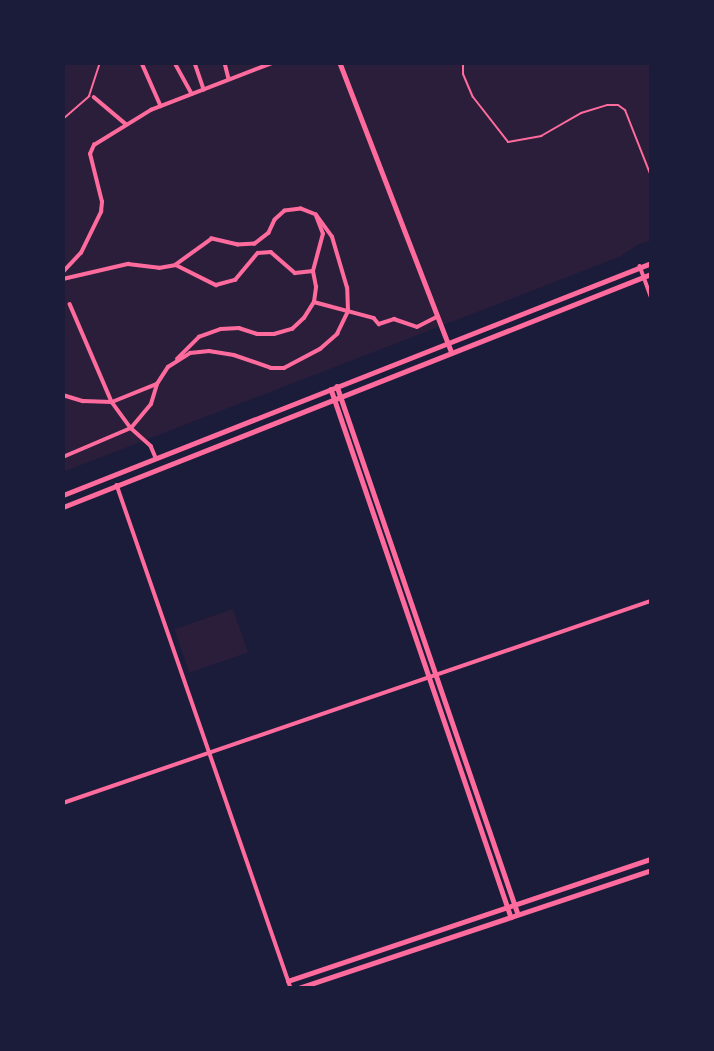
<!DOCTYPE html>
<style>
body{margin:0}
#map{position:relative;width:714px;height:1051px;overflow:hidden;background:#1b1b3a;font-family:"Times New Roman",serif}
div>[style]{position:absolute}
[style*='--x']{left:calc(var(--x)*1px);top:calc(var(--y)*1px);width:calc(var(--w)*1px);rotate:calc(var(--a)*1deg)}
.green>*{inset:0;background:#2a1e3b;transform-origin:0 0}
.path>*{height:2px;margin:-1px;padding:0 1px;transform-origin:1px;border-radius:1px;background:#ff6b9d}
.minor>*{height:3.5px;margin:-1.75px;padding:0 1.75px;transform-origin:1.75px;border-radius:1.75px;background:#ff6b9d}
.tertiary>*{height:4.5px;margin:-2.25px;padding:0 2.25px;transform-origin:2.25px;border-radius:2.25px;background:#ff6b9d}
.primary>*{height:5px;margin:-2.5px;padding:0 2.5px;transform-origin:2.5px;border-radius:2.5px;background:#ff6b9d}
span{translate:-50% -50%;white-space:nowrap;text-align:center;line-height:1.15;-webkit-text-stroke:7px #1b1b3a;paint-order:stroke}
.frame{position:absolute;inset:0;border:65px solid #1b1b3a;pointer-events:none}
</style>
<div id="map">
<div class="green">
<i style="clip-path:polygon(63px 63px,651px 63px,651px 241px,639px 244px,619px 257px,63px 472px)"></i>
<i style="left:233px;top:609px;width:46px;height:62px;rotate:71deg"></i>
</div>
<div class="path">
<i style="--x:463;--y:63;--w:11;--a:90"></i>
<i style="--x:463;--y:74;--w:25;--a:67"></i>
<i style="--x:473;--y:97;--w:57;--a:52.1"></i>
<i style="--x:508;--y:142;--w:34;--a:-10"></i>
<i style="--x:541;--y:136;--w:46;--a:-29.9"></i>
<i style="--x:581;--y:113;--w:27;--a:-17"></i>
<i style="--x:607;--y:105;--w:11;--a:0"></i>
<i style="--x:618;--y:105;--w:9;--a:36"></i>
<i style="--x:625;--y:110;--w:71;--a:68.5"></i>
<i style="--x:63;--y:119;--w:35;--a:-41"></i>
<i style="--x:89;--y:96;--w:35;--a:-72"></i>
</div>
<div class="minor">
<i style="--x:142;--y:63;--w:47;--a:66.2"></i>
<i style="--x:175;--y:63;--w:35;--a:61"></i>
<i style="--x:195;--y:63;--w:28;--a:71"></i>
<i style="--x:225;--y:63;--w:16;--a:76"></i>
<i style="--x:94;--y:97;--w:42;--a:40.2"></i>
<i style="--x:640;--y:266;--w:33;--a:70"></i>
<i style="--x:63;--y:272;--w:26;--a:-47"></i>
<i style="--x:81;--y:253;--w:46;--a:-64"></i>
<i style="--x:101;--y:212;--w:10;--a:-84"></i>
<i style="--x:102;--y:202;--w:49;--a:-104"></i>
<i style="--x:90;--y:154;--w:10;--a:-66"></i>
<i style="--x:94;--y:145;--w:67;--a:-31.6"></i>
<i style="--x:151;--y:110;--w:130;--a:-21.2"></i>
<i style="--x:63;--y:279;--w:67;--a:-13"></i>
<i style="--x:128;--y:264;--w:31;--a:7"></i>
<i style="--x:159;--y:268;--w:17;--a:-10"></i>
<i style="--x:176;--y:265;--w:45;--a:26.6"></i>
<i style="--x:216;--y:285;--w:20;--a:-15"></i>
<i style="--x:235;--y:280;--w:35;--a:-50"></i>
<i style="--x:258;--y:253;--w:13;--a:-4"></i>
<i style="--x:271;--y:252;--w:32;--a:41"></i>
<i style="--x:295;--y:273;--w:18;--a:-6"></i>
<i style="--x:313;--y:271;--w:38;--a:-75"></i>
<i style="--x:323;--y:234;--w:19;--a:-111"></i>
<i style="--x:314;--y:302;--w:62;--a:14.9"></i>
<i style="--x:374;--y:318;--w:8;--a:50"></i>
<i style="--x:379;--y:324;--w:16;--a:-18"></i>
<i style="--x:394;--y:319;--w:24;--a:19"></i>
<i style="--x:417;--y:327;--w:22;--a:-27"></i>
<i style="--x:70;--y:304;--w:107;--a:66.8"></i>
<i style="--x:112;--y:402;--w:32;--a:54"></i>
<i style="--x:131;--y:428;--w:27;--a:42"></i>
<i style="--x:151;--y:446;--w:13;--a:67"></i>
<i style="--x:177;--y:359;--w:31;--a:-45"></i>
<i style="--x:199;--y:337;--w:23;--a:-20"></i>
<i style="--x:221;--y:329;--w:18;--a:-3"></i>
<i style="--x:239;--y:328;--w:19;--a:18"></i>
<i style="--x:257;--y:334;--w:17;--a:0"></i>
<i style="--x:274;--y:334;--w:19;--a:-16"></i>
<i style="--x:292;--y:329;--w:16;--a:-43"></i>
<i style="--x:304;--y:318;--w:19;--a:-58"></i>
<i style="--x:314;--y:302;--w:15;--a:-82"></i>
<i style="--x:316;--y:287;--w:16;--a:-101"></i>
<i style="--x:63;--y:395;--w:21;--a:17"></i>
<i style="--x:83;--y:401;--w:29;--a:2"></i>
<i style="--x:112;--y:402;--w:48;--a:-21.8"></i>
<i style="--x:63;--y:457;--w:74;--a:-23.1"></i>
<i style="--x:131;--y:428;--w:31;--a:-50"></i>
<i style="--x:151;--y:404;--w:21;--a:-73"></i>
<i style="--x:157;--y:384;--w:20;--a:-57"></i>
<i style="--x:168;--y:367;--w:26;--a:-32"></i>
<i style="--x:190;--y:353;--w:19;--a:-6"></i>
<i style="--x:209;--y:351;--w:25;--a:9"></i>
<i style="--x:234;--y:355;--w:39;--a:19"></i>
<i style="--x:271;--y:368;--w:13;--a:0"></i>
<i style="--x:284;--y:368;--w:41;--a:-27.8"></i>
<i style="--x:320;--y:349;--w:23;--a:-41"></i>
<i style="--x:337;--y:334;--w:25;--a:-64"></i>
<i style="--x:348;--y:311;--w:23;--a:-92"></i>
<i style="--x:347;--y:288;--w:53;--a:-106.4"></i>
<i style="--x:332;--y:237;--w:27;--a:-126"></i>
<i style="--x:316;--y:215;--w:16;--a:-158"></i>
<i style="--x:301;--y:209;--w:16;--a:173"></i>
<i style="--x:285;--y:211;--w:13;--a:138"></i>
<i style="--x:275;--y:220;--w:14;--a:115"></i>
<i style="--x:269;--y:233;--w:18;--a:142"></i>
<i style="--x:255;--y:244;--w:17;--a:177"></i>
<i style="--x:238;--y:245;--w:27;--a:-167"></i>
<i style="--x:212;--y:239;--w:44;--a:144.2"></i>
<i style="--x:117;--y:485;--w:532;--a:70.92"></i>
<i style="--x:63;--y:803;--w:622;--a:-18.96"></i>
</div>
<div class="tertiary">
<i style="--x:340;--y:63;--w:309;--a:68.9"></i>
<i style="--x:337;--y:386;--w:558;--a:71.08"></i>
<i style="--x:331;--y:389;--w:558;--a:71.18"></i>
<i style="--x:288;--y:981;--w:383;--a:-18.6"></i>
<i style="--x:299;--y:988;--w:371;--a:-18.5"></i>
</div>
<div class="primary">
<i style="--x:63;--y:495;--w:632;--a:-21.53"></i>
<i style="--x:63;--y:507;--w:632;--a:-21.62"></i>
</div>
<div class="frame"></div>
</div>
